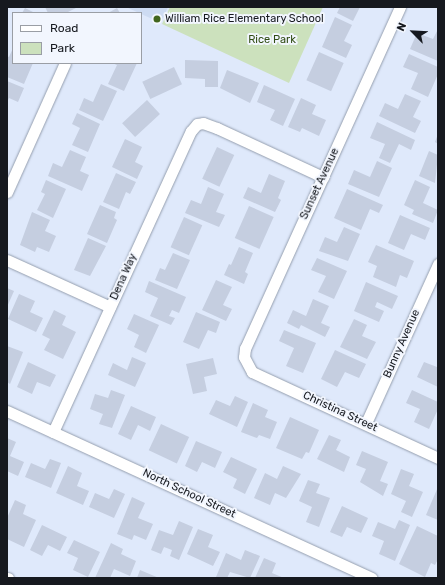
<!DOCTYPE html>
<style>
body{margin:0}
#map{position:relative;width:445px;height:585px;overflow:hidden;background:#dfe9fb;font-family:Rubik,sans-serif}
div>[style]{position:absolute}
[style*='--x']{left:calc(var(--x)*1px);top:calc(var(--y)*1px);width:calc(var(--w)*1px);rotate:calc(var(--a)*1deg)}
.built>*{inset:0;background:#cddbf2}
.green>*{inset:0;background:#cce1bd}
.building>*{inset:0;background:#c5cee0;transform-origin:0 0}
.roads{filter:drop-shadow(0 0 1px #949eae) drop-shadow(0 0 1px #949eae)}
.minor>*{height:11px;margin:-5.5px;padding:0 5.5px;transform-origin:5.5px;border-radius:5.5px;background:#fff}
.dots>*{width:11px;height:11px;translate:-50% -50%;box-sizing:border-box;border:2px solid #f2f6fe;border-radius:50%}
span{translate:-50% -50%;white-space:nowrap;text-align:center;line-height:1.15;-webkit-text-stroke:4px #f2f6fe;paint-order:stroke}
.poi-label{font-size:11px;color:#16191f}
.left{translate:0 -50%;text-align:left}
.park-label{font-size:11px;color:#314d14}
.street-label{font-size:11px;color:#16191f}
.frame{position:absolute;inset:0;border:8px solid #16191f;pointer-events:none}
.legend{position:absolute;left:12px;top:12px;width:130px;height:52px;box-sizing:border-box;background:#f2f6fe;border:1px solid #9a9ea5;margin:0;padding:5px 7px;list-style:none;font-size:12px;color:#16191f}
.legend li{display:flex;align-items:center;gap:8px;height:20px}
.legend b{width:20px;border:1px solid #9a9ea5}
.north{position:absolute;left:393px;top:12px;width:40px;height:40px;-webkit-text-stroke:3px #f2f6fe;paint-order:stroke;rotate:294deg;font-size:11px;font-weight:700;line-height:16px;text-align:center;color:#16191f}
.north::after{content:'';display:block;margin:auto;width:14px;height:18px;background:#16191f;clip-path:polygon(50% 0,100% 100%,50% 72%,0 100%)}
</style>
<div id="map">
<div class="built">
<i style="clip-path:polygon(126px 7px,168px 7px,161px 23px)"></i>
</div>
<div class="green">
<i style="clip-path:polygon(170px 7px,323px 7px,289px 83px,162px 24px)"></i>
</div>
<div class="building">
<i style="clip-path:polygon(45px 7px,78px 7px,66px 13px,48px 13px)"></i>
<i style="clip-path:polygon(340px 7px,360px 7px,353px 21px,337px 13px)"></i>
<i style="clip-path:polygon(25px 8px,35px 13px,22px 13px)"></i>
<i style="clip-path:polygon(117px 8px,120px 13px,108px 13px)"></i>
<i style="clip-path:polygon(335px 17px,352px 25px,344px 41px,352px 45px,346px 58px,322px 47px)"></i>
<i style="clip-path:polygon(438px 29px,438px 61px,410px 49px,417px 33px,433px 39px)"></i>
<i style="clip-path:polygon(13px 48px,13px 63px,33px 63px,24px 84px,7px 77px,7px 56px,9px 57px)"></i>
<i style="left:319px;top:52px;width:27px;height:31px;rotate:24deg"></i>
<i style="clip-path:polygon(409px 54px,438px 67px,438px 74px,428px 97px,411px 89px,418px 73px,403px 67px)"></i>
<i style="clip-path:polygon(185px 60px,218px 61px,218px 87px,205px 87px,205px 79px,185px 78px)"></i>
<i style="clip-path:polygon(112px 63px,137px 63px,124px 91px,108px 84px,117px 65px)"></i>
<i style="left:174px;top:67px;width:19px;height:35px;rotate:65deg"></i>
<i style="clip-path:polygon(227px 70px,259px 83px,250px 103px,220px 88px)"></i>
<i style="clip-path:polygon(7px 81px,24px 88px,18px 102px,9px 98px,7px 102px)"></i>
<i style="clip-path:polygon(101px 84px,117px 91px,103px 121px,79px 110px,84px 98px,93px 102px)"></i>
<i style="clip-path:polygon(264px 85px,295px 99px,283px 126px,270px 120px,275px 110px,257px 102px)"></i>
<i style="clip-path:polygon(405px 94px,421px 101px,413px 117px,421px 121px,415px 133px,379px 116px,385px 103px,398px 109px)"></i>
<i style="clip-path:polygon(301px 98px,316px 105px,312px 114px,326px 120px,319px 136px,302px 128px,300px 132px,288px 127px)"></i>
<i style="left:147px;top:100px;width:19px;height:34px;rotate:47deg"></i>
<i style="clip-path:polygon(77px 113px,100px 124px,88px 152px,72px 145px,80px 128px,72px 124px)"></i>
<i style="clip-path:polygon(377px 122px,415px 140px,411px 150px,399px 144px,390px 163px,379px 158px,385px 144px,370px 138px)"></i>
<i style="clip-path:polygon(438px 134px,438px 144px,435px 142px)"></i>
<i style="clip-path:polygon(125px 139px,142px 147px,135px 162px,143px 166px,137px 179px,112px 167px)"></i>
<i style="left:217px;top:147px;width:19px;height:35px;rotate:25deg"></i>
<i style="clip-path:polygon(70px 150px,86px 157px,80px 171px,89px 175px,82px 191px,48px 176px,53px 163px,62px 167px)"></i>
<i style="clip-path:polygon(429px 151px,438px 155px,435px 183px,419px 176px)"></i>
<i style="clip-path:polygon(377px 161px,392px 168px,379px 197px,348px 184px,354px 170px,370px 177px)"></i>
<i style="clip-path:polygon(116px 173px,136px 182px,130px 194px,126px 192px,119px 209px,103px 202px)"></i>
<i style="clip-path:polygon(269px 174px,285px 181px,278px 198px,281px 200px,275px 212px,243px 198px,248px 187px,261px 193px)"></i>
<i style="clip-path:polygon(46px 180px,66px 189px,53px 218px,37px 210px,45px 194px,41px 192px)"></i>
<i style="clip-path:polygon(415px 180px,430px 187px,423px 203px,438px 210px,433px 223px,412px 214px,414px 210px,404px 205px)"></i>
<i style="clip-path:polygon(208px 187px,224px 194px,216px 212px,225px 215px,219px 227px,185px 213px,191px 200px,201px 204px)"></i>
<i style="clip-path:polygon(347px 189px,383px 205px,379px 213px,370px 209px,361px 230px,334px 218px)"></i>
<i style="clip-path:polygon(100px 205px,116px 212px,114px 218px,117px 220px,107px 243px,87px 234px)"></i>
<i style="left:249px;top:206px;width:27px;height:35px;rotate:24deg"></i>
<i style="clip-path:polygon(32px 212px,50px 220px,45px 231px,56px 236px,49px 252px,37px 247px,35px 252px,20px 245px)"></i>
<i style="clip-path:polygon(400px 215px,430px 228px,425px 240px,411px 234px,404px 250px,388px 243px)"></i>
<i style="left:184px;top:217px;width:20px;height:33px;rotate:24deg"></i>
<i style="clip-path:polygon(344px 227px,360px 234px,348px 261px,319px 251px,325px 237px,337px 242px)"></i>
<i style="clip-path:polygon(88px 238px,106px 246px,90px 276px,74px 270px)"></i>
<i style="clip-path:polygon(376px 245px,414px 261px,407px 278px,400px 275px,396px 287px,373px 277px,377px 266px,368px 262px)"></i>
<i style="clip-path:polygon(239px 247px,253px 253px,245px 272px,248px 274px,244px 284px,224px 275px,229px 264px,231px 265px)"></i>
<i style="clip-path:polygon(173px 253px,190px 260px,177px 289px,155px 280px,160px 268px,165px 270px)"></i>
<i style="clip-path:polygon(317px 258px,347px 271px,334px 299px,318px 292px,326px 276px,311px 270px)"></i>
<i style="clip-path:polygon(216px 280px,232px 287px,223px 305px,232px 309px,226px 321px,202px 310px)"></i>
<i style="clip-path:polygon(149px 281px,186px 297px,179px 313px,172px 310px,169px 316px,175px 318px,171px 325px,150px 316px,158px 298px,145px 292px)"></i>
<i style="clip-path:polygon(366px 282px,398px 296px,392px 309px,377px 302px,375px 307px,384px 311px,379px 322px,354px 311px)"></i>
<i style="clip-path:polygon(7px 288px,14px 291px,7px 307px)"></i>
<i style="clip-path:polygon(19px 294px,35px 301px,30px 312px,43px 318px,36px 332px,8px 319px)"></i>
<i style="clip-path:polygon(313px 299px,329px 306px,321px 323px,330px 327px,325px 337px,301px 325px,299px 329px,287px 323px,293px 310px,306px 316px)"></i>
<i style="clip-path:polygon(54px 310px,66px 316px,62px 325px,76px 332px,63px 359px,44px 350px,50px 339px,42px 335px)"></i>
<i style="clip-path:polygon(196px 312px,220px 322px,216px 333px,208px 330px,199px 349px,183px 342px)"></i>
<i style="clip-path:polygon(134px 314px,159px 325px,146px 353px,134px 347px,139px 335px,127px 329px)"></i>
<i style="clip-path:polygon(354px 319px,367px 325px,362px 336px,376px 342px,367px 359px,340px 347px)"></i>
<i style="clip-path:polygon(284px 330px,316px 343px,303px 373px,286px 366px,294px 348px,279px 341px)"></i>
<i style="clip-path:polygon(7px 346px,23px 352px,10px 384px,7px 382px)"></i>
<i style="clip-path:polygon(335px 350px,366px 364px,359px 378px,345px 372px,337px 387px,321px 379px)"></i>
<i style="clip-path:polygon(132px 357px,146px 363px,135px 387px,108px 375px,113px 363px,127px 370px)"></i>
<i style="clip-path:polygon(213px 358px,217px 374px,204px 377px,207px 391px,193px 394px,186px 364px)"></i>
<i style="clip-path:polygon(28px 362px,56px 375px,50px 387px,37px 382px,32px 394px,17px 387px)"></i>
<i style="clip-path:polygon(424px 362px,437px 367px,438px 364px,438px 387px,417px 377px)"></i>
<i style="clip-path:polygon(111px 390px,125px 395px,112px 428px,99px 424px,103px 414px,90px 409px,95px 394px,108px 398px)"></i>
<i style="clip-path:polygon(412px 390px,438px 402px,438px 409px,429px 429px,414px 422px,420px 409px,406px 403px)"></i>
<i style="clip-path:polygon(235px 396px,248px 402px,237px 427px,209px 414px,216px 400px,230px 406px)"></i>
<i style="clip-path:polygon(253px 403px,268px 410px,265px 417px,277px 422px,270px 439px,259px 435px,257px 438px,241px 432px)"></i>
<i style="clip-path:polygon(131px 406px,156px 417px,150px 431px,138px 425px,131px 440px,118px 434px)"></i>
<i style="clip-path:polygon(290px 417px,319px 430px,309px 453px,306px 452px,302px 459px,276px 448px)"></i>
<i style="left:161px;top:424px;width:31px;height:29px;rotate:25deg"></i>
<i style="clip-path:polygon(329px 435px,341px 440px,336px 450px,350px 457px,344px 472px,317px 459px)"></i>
<i style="clip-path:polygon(7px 438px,16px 442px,10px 456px,24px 462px,18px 476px,7px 471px)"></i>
<i style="clip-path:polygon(196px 441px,222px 452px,215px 468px,202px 462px,197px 472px,185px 466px)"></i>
<i style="clip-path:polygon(362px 451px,388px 462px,380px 481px,388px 484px,383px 496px,360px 482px,366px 469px,356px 465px)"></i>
<i style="clip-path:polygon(231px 457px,257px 469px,245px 494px,233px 488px,237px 479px,223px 472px)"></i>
<i style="clip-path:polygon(50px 459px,61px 463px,51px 488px,25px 477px,31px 463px,45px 469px)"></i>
<i style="clip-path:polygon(68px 466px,82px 473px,77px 486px,89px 491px,83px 505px,56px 493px)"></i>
<i style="clip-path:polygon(283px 466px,301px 474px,286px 498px,275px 493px,270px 505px,254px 498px,265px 473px,277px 479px)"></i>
<i style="clip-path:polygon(401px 469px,414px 474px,409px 486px,423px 492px,412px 517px,401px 512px,406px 501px,391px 494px)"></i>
<i style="clip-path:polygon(308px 480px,320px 484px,316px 493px,330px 498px,319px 527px,306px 522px,312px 507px,299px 501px)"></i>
<i style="clip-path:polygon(438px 487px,438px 520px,426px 515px)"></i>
<i style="clip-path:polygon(114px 489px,125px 494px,114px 518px,89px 507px,95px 493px,109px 499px)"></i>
<i style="clip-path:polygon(132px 497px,145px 503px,138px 518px,153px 524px,146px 540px,134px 535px,132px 540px,117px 534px)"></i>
<i style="clip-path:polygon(15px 500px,26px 505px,23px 514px,36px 520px,24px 547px,7px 539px,7px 518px)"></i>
<i style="clip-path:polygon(342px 506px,368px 518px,361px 533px,347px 527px,342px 537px,330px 532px)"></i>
<i style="clip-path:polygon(399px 520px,410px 525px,395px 561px,379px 554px,384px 541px,372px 536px,378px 522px,395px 529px)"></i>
<i style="clip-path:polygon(179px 521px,193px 527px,179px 560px,170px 556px,172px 550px,164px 547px,161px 554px,151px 550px,159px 530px,173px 535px)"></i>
<i style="clip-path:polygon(42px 525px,67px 537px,60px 551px,48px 545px,42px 556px,30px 550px)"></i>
<i style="clip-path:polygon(417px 526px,438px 536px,438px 559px,435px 565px,431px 563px,425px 577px,399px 564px)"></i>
<i style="clip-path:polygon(198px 529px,213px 535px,208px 547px,220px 552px,213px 566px,187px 554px)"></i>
<i style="clip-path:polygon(74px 540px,100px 552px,88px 577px,73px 570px,78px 558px,67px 553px)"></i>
<i style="clip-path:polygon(111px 543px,123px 549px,121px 554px,136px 561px,130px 576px,114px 569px,110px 578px,95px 578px)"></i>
<i style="clip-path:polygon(245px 550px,260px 556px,250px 578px,230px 572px,227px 578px,216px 577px,226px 553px,241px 560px)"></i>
<i style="clip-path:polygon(264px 558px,276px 563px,272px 573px,284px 578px,255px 578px)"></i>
<i style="clip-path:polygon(140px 570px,159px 578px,137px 578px)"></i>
</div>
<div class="roads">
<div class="minor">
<i style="--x:400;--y:7;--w:375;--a:114.4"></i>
<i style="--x:245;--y:348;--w:9;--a:96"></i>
<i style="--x:244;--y:357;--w:17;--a:62"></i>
<i style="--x:252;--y:372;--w:205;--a:24.8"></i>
<i style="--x:7;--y:192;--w:141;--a:-65.8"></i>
<i style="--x:7;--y:260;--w:113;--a:24.5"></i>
<i style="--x:7;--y:411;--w:401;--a:24.6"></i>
<i style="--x:366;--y:423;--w:175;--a:-65.6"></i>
<i style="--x:53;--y:432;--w:331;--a:-65.4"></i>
<i style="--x:191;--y:131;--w:9;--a:-49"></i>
<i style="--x:197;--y:124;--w:6;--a:-9"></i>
<i style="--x:203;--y:123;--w:15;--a:20"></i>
<i style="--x:217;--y:128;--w:117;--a:24.8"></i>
<i style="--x:7;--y:578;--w:1;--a:0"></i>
</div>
</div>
<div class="dots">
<i style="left:157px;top:19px;background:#42661e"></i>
</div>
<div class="poi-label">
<span class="left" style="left:165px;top:19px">William Rice Elementary School</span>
</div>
<div class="park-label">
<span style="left:272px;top:40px">Rice Park</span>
</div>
<div class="street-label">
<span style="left:320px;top:184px;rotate:-65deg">Sunset Avenue</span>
<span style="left:124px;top:277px;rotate:-66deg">Dena Way</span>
<span style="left:402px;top:344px;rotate:-66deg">Bunny Avenue</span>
<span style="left:340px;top:412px;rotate:25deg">Christina Street</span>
<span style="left:189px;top:494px;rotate:25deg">North School Street</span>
</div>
<div class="frame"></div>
<ul class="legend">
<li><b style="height:5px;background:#fff"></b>Road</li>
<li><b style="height:11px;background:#cce1bd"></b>Park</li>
</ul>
<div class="north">N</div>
</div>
